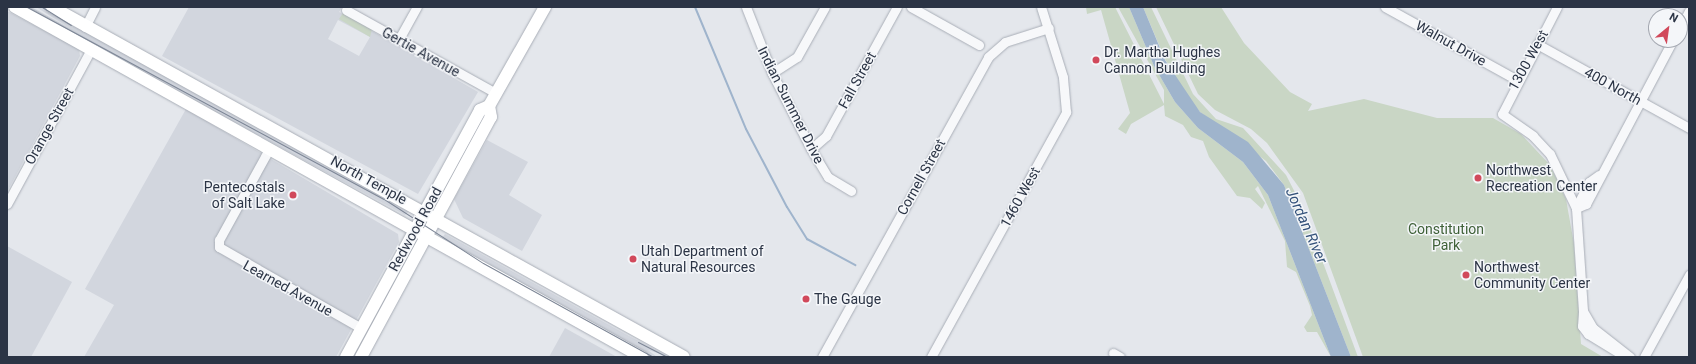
<!DOCTYPE html>
<style>
body{margin:0}
#map{position:relative;width:1696px;height:364px;overflow:hidden;background:#e4e7ec;font-family:Roboto,sans-serif}
div>[style]{position:absolute}
[style*='--x']{left:calc(var(--x)*1px);top:calc(var(--y)*1px);width:calc(var(--w)*1px);rotate:calc(var(--a)*1deg)}
.built>*{inset:0;background:#d2d6de}
.green>*{inset:0;background:#c9d6c5}
.water>*{inset:0;background:#9fb4cc}
.stream>*{height:2px;margin:-1px;padding:0 1px;transform-origin:1px;border-radius:1px;background:#9fb4cc}
.roads{filter:drop-shadow(0 0 1px #a9aeb7) drop-shadow(0 0 1px #a9aeb7)}
.minor>*{height:9px;margin:-4.5px;padding:0 4.5px;transform-origin:4.5px;border-radius:4.5px;background:#f7f8fa}
.major>*{height:12px;margin:-6px;padding:0 6px;transform-origin:6px;border-radius:6px;background:#fff}
.tram>*{height:1px;margin:-0.5px;padding:0 0.5px;transform-origin:0.5px;border-radius:0.5px;background:#7d8696}
.dots>*{width:11px;height:11px;translate:-50% -50%;box-sizing:border-box;border:2px solid #f4f6f9;border-radius:50%}
span{translate:-50% -50%;white-space:nowrap;text-align:center;line-height:1.15;-webkit-text-stroke:3px #f4f6f9;paint-order:stroke}
.street-label{font-size:14px;color:#2b3445}
.poi-label{font-size:14px;color:#2b3445}
.left{translate:0 -50%;text-align:left}
.right{translate:-100% -50%;text-align:right}
.park-label{font-size:14px;color:#3f6138}
.water-label{font-size:15px;color:#34527a;font-style:italic}
.frame{position:absolute;inset:0;border:8px solid #2b3445;pointer-events:none}
.north{position:absolute;left:1648px;top:8px;width:40px;height:40px;box-sizing:border-box;background:#f4f6f9;border:1px solid #a4a8b1;border-radius:50%;rotate:29deg;font-size:11px;font-weight:700;line-height:16px;text-align:center;color:#2b3445}
.north::after{content:'';display:block;margin:auto;width:14px;height:18px;background:#d1495b;clip-path:polygon(50% 0,100% 100%,50% 72%,0 100%)}
</style>
<div id="map">
<div class="built">
<i style="clip-path:polygon(22px 7px,31px 7px,71px 29px,36px 7px,44px 7px,411px 209px,405px 215px)"></i>
<i style="clip-path:polygon(evenodd,189px 7px,342px 7px,339px 12px,478px 92px,418px 194px,162px 56px,189px 7px,338px 20px,370px 37px,359px 56px,328px 39px,338px 20px)"></i>
<i style="clip-path:polygon(7px 11px,79px 49px,80px 56px,7px 192px)"></i>
<i style="clip-path:polygon(186px 109px,398px 234px,399px 242px,336px 357px,84px 357px,114px 305px,85px 289px)"></i>
<i style="clip-path:polygon(487px 140px,528px 162px,509px 195px,542px 215px,522px 251px,463px 218px,454px 199px)"></i>
<i style="clip-path:polygon(445px 234px,629px 336px,670px 357px,648px 350px,657px 357px,649px 357px,467px 257px,440px 240px)"></i>
<i style="clip-path:polygon(7px 246px,72px 282px,31px 357px,7px 357px)"></i>
<i style="clip-path:polygon(565px 328px,617px 357px,549px 357px)"></i>
</div>
<div class="green">
<i style="clip-path:polygon(1086px 7px,1115px 7px,1164px 104px,1164px 90px,1118px 7px,1129px 7px,1154px 66px,1175px 102px,1198px 128px,1243px 162px,1268px 195px,1331px 357px,1317px 332px,1307px 332px,1304px 327px,1312px 315px,1310px 306px,1296px 272px,1287px 267px,1285px 241px,1258px 186px,1255px 189px,1265px 203px,1262px 209px,1250px 198px,1237px 196px,1209px 157px,1203px 141px,1191px 137px,1183px 125px,1165px 116px,1164px 105px,1131px 124px,1126px 134px,1118px 129px,1130px 113px,1101px 10px,1087px 14px)"></i>
<i style="clip-path:polygon(1143px 7px,1151px 7px,1193px 94px,1216px 119px,1243px 128px,1286px 175px,1302px 206px,1358px 357px,1351px 357px,1284px 185px,1266px 161px,1200px 112px,1185px 94px,1165px 59px)"></i>
<i style="clip-path:polygon(1156px 7px,1221px 7px,1244px 43px,1290px 92px,1312px 104px,1308px 111px,1364px 99px,1437px 118px,1493px 118px,1521px 134px,1550px 165px,1566px 199px,1574px 244px,1581px 344px,1603px 357px,1363px 357px,1303px 193px,1267px 143px,1251px 129px,1215px 110px,1198px 94px)"></i>
<i style="clip-path:polygon(343px 13px,372px 29px,370px 37px,339px 19px)"></i>
</div>
<div class="water">
<i style="clip-path:polygon(1129px 7px,1143px 7px,1165px 60px,1200px 112px,1248px 142px,1284px 185px,1351px 357px,1331px 357px,1268px 195px,1243px 162px,1198px 128px,1175px 102px,1154px 66px)"></i>
</div>
<div class="stream">
<i style="--x:695;--y:7;--w:132;--a:67.3"></i>
<i style="--x:746;--y:129;--w:88;--a:62.3"></i>
<i style="--x:787;--y:207;--w:38;--a:58"></i>
<i style="--x:807;--y:239;--w:55;--a:28.4"></i>
</div>
<div class="roads">
<div class="minor">
<i style="--x:746;--y:7;--w:71;--a:68.5"></i>
<i style="--x:772;--y:73;--w:85;--a:62.8"></i>
<i style="--x:811;--y:149;--w:33;--a:59"></i>
<i style="--x:828;--y:177;--w:27;--a:31"></i>
<i style="--x:911;--y:7;--w:78;--a:29.2"></i>
<i style="--x:1385;--y:7;--w:151;--a:28.9"></i>
<i style="--x:1557;--y:7;--w:120;--a:117.2"></i>
<i style="--x:1502;--y:114;--w:38;--a:35"></i>
<i style="--x:1533;--y:136;--w:25;--a:47"></i>
<i style="--x:1550;--y:154;--w:60;--a:64.3"></i>
<i style="--x:346;--y:10;--w:171;--a:29"></i>
<i style="--x:85;--y:27;--w:22;--a:-63"></i>
<i style="--x:1680;--y:28;--w:19;--a:-62"></i>
<i style="--x:399;--y:39;--w:37;--a:-61"></i>
<i style="--x:1537;--y:44;--w:174;--a:28.9"></i>
<i style="--x:772;--y:73;--w:30;--a:-33"></i>
<i style="--x:797;--y:57;--w:57;--a:-60.8"></i>
<i style="--x:811;--y:149;--w:20;--a:-41"></i>
<i style="--x:826;--y:136;--w:147;--a:-61.2"></i>
<i style="--x:268;--y:151;--w:102;--a:118.8"></i>
<i style="--x:219;--y:240;--w:7;--a:90"></i>
<i style="--x:219;--y:247;--w:163;--a:29.7"></i>
<i style="--x:1599;--y:175;--w:12;--a:145"></i>
<i style="--x:1589;--y:182;--w:29;--a:117"></i>
<i style="--x:1576;--y:208;--w:103;--a:86.1"></i>
<i style="--x:1583;--y:311;--w:20;--a:60"></i>
<i style="--x:1593;--y:328;--w:47;--a:38.1"></i>
<i style="--x:7;--y:204;--w:176;--a:-61.5"></i>
<i style="--x:1576;--y:208;--w:11;--a:-22"></i>
<i style="--x:1586;--y:204;--w:186;--a:-62.1"></i>
<i style="--x:1583;--y:312;--w:14;--a:94"></i>
<i style="--x:1582;--y:326;--w:10;--a:53"></i>
<i style="--x:1588;--y:334;--w:44;--a:31.2"></i>
<i style="--x:1113;--y:353;--w:8;--a:30"></i>
<i style="--x:822;--y:357;--w:343;--a:-61"></i>
<i style="--x:988;--y:57;--w:23;--a:-41"></i>
<i style="--x:1005;--y:42;--w:46;--a:-17.7"></i>
<i style="--x:931;--y:357;--w:280;--a:-61.1"></i>
<i style="--x:1066;--y:112;--w:35;--a:-95"></i>
<i style="--x:1063;--y:77;--w:73;--a:-107.4"></i>
<i style="--x:1644;--y:357;--w:94;--a:-61.2"></i>
</div>
<div class="major">
<i style="--x:15;--y:7;--w:718;--a:29.17"></i>
<i style="--x:52;--y:7;--w:722;--a:28.98"></i>
<i style="--x:346;--y:357;--w:281;--a:-61.5"></i>
<i style="--x:480;--y:110;--w:10;--a:-24"></i>
<i style="--x:489;--y:106;--w:114;--a:-60.5"></i>
<i style="--x:361;--y:357;--w:273;--a:-61.6"></i>
<i style="--x:491;--y:117;--w:11;--a:-100"></i>
</div>
</div>
<div class="tram">
<i style="--x:27;--y:7;--w:405;--a:28.3"></i>
<i style="--x:384;--y:199;--w:118;--a:32.9"></i>
<i style="--x:483;--y:263;--w:194;--a:28.9"></i>
<i style="--x:42;--y:7;--w:34;--a:32"></i>
<i style="--x:638;--y:342;--w:33;--a:27"></i>
</div>
<div class="dots">
<i style="left:1096px;top:60px;background:#d1495b"></i>
<i style="left:1478px;top:178px;background:#d1495b"></i>
<i style="left:293px;top:195px;background:#d1495b"></i>
<i style="left:633px;top:259px;background:#d1495b"></i>
<i style="left:1466px;top:275px;background:#d1495b"></i>
<i style="left:806px;top:299px;background:#d1495b"></i>
</div>
<div class="street-label">
<span style="left:1451px;top:43px;rotate:29deg">Walnut Drive</span>
<span style="left:421px;top:52px;rotate:29deg">Gertie Avenue</span>
<span style="left:1528px;top:60px;rotate:-61deg">1300 West</span>
<span style="left:857px;top:80px;rotate:-61deg">Fall Street</span>
<span style="left:1613px;top:86px;rotate:29deg">400 North</span>
<span style="left:791px;top:105px;rotate:63deg">Indian Summer Drive</span>
<span style="left:49px;top:126px;rotate:-61deg">Orange Street</span>
<span style="left:921px;top:177px;rotate:-61deg">Cornell Street</span>
<span style="left:369px;top:180px;rotate:29deg">North Temple</span>
<span style="left:1020px;top:197px;rotate:-61deg">1460 West</span>
<span style="left:415px;top:229px;rotate:-61deg">Redwood Road</span>
<span style="left:288px;top:288px;rotate:29deg">Learned Avenue</span>
</div>
<div class="poi-label">
<span class="left" style="left:1104px;top:60px">Dr. Martha Hughes<br>Cannon Building</span>
<span class="left" style="left:1486px;top:178px">Northwest<br>Recreation Center</span>
<span class="right" style="left:285px;top:195px">Pentecostals<br>of Salt Lake</span>
<span class="left" style="left:641px;top:259px">Utah Department of<br>Natural Resources</span>
<span class="left" style="left:1474px;top:275px">Northwest<br>Community Center</span>
<span class="left" style="left:814px;top:299px">The Gauge</span>
</div>
<div class="park-label">
<span style="left:1446px;top:237px">Constitution<br>Park</span>
</div>
<div class="water-label">
<span style="left:1306px;top:226px;rotate:66deg">Jordan River</span>
</div>
<div class="frame"></div>
<div class="north">N</div>
</div>
